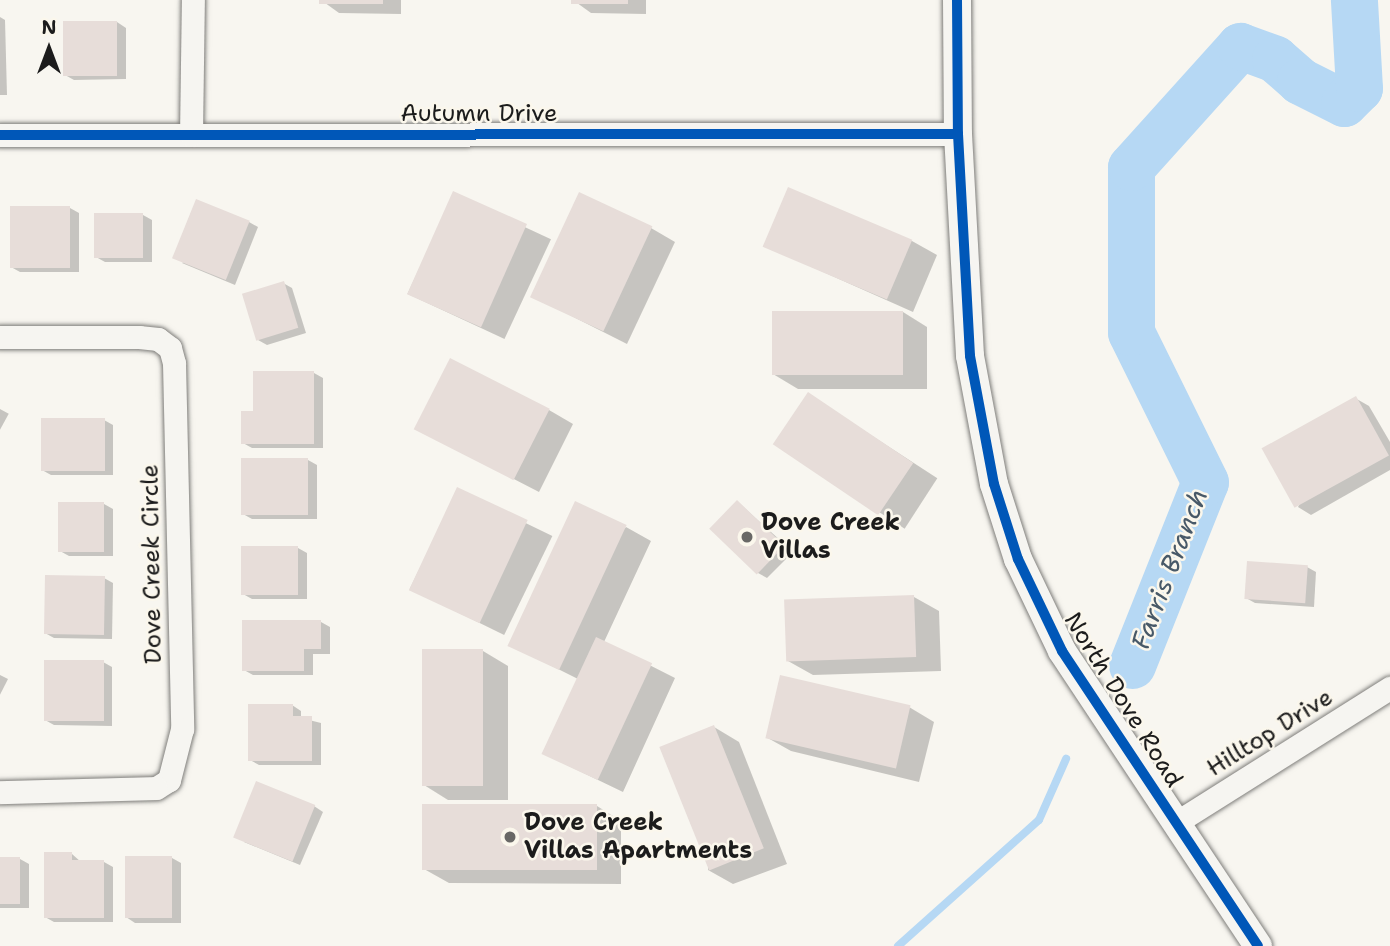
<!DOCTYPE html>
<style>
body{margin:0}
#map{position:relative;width:1390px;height:946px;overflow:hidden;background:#f8f6f0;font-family:"Shantell Sans",sans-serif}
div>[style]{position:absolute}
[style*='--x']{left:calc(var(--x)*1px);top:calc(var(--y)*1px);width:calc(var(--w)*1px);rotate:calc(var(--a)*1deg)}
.shadow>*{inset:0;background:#0003;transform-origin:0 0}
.stream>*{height:8px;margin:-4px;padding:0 4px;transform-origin:4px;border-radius:4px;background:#b6d8f4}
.river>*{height:47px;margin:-23.5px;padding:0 23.5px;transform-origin:23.5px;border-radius:23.5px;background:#b6d8f4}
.building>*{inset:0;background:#e7ddd9;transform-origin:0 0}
.roads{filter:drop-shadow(0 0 2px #7f7e7b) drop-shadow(0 0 2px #7f7e7b)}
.minor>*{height:23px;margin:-11.5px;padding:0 11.5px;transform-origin:11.5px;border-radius:11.5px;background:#f6f5f1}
.tertiary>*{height:28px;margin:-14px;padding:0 14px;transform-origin:14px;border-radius:14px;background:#f6f5f1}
.cycleway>*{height:10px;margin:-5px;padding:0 5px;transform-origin:5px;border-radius:5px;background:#0057b8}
.dots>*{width:19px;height:19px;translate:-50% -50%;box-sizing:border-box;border:4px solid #fbf7ec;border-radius:50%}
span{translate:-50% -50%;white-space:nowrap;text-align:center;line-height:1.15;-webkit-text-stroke:5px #fbf7ec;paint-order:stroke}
.street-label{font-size:24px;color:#1c1c1c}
.poi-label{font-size:24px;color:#1c1c1c;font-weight:700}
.left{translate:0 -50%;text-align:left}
.water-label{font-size:26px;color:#485968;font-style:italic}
.north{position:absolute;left:14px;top:14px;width:70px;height:70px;-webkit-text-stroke:5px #fbf7ec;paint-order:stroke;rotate:0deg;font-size:19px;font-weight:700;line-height:28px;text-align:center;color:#1c1c1c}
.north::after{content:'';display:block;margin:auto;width:24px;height:32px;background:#1c1c1c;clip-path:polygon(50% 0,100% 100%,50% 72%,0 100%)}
</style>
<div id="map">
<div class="shadow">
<i style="clip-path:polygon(321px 0,401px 0,401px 14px,339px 13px)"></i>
<i style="clip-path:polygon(573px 0,646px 0,646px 14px,591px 13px)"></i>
<i style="clip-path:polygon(0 17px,5px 20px,7px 95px,0 95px)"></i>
<i style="clip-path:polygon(117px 22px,126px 28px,126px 79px,74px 80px,65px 75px)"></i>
<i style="left:454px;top:194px;width:107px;height:110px;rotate:25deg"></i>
<i style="clip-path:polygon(12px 208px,70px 208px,79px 213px,79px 272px,20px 272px,11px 267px)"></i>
<i style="clip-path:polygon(143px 215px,152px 220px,152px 262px,105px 262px,96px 257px)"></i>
<i style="clip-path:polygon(249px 222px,258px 227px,235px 285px,182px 263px)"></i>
<i style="clip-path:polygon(651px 228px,675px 242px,627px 344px,532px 296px)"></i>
<i style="clip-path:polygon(912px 241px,937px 255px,913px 312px,765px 246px)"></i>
<i style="clip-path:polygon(283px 283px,292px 288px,306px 333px,267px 345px,258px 340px)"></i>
<i style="clip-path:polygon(903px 312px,927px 327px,927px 389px,798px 389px,773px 374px)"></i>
<i style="clip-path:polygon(314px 373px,323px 378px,323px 448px,252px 448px,243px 443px)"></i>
<i style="left:809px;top:395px;width:153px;height:60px;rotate:33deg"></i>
<i style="clip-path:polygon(1355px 398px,1369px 406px,1390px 442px,1390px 470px,1311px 515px,1298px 507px)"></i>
<i style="left:0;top:409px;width:10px;height:59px;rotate:29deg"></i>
<i style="clip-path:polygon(549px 410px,573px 424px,539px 492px,417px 429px)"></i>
<i style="clip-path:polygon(104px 420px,113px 425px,113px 475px,51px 475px,42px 470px)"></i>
<i style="clip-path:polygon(308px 460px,317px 465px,317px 519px,252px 519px,243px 514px)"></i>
<i style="left:458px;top:490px;width:105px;height:110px;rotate:26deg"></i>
<i style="clip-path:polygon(738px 502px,793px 552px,767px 578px,758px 573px)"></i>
<i style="clip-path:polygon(104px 504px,113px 509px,113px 556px,69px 556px,60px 551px)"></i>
<i style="clip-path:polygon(626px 527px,651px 541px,604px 642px,675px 678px,623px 792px,544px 754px,578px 679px,510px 645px)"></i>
<i style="clip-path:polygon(298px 548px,307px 553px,307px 599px,252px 599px,243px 594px)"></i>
<i style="clip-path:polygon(1307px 567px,1316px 572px,1314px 607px,1255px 603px,1246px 598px)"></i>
<i style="clip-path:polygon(104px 578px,113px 583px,112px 639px,54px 638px,45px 633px)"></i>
<i style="clip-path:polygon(914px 597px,939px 611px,941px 671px,813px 675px,788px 661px)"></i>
<i style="clip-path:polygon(321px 622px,330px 627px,330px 654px,313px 654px,313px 675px,253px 675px,244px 670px)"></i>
<i style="clip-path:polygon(483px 651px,508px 666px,508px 800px,448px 800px,424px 785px)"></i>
<i style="clip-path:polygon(103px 662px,112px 667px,112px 726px,54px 725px,45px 720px)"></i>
<i style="left:0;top:675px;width:9px;height:51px;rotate:27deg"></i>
<i style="clip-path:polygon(292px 705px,301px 711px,301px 718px,321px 723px,321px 765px,259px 765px,250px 760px)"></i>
<i style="clip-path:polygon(909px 707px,934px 722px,919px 782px,791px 751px,766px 737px)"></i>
<i style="clip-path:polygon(714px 727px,739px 742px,787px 864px,733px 884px,708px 870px)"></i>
<i style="clip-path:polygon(314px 806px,323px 812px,300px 865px,244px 842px)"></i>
<i style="clip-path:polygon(597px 806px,621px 821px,621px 884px,449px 883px,424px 869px)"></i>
<i style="clip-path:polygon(72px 854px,81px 862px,104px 862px,113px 867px,113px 922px,54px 922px,45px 917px)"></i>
<i style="clip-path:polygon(172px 858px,181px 863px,181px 923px,135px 923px,126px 917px)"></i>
<i style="clip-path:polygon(0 859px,20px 859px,29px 864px,29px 908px,0 908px)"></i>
</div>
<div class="stream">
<i style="--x:898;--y:946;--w:189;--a:-41.8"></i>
<i style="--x:1039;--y:820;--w:67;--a:-66.1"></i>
</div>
<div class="river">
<i style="--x:1132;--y:665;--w:197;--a:-68.3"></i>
<i style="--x:1205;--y:482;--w:167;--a:-116.3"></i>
<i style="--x:1131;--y:332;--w:165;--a:-90"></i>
<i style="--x:1131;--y:167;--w:163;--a:-48"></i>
<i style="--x:1240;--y:46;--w:37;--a:20"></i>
<i style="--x:1275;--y:59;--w:33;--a:41"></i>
<i style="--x:1300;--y:81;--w:49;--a:26.6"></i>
<i style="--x:1344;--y:103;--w:21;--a:-45"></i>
<i style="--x:1359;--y:88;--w:88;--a:-93.3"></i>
</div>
<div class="building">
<i style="left:319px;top:0;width:64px;height:4px"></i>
<i style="left:571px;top:0;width:57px;height:4px"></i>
<i style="left:63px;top:21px;width:54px;height:55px"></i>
<i style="left:788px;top:187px;width:135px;height:65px;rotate:23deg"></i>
<i style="left:453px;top:191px;width:81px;height:113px;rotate:24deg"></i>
<i style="left:579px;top:192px;width:81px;height:116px;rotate:25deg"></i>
<i style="left:196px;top:199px;width:58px;height:64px;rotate:22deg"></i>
<i style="left:10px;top:206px;width:60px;height:62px"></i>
<i style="left:94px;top:213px;width:49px;height:45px"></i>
<i style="left:284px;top:281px;width:49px;height:44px;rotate:73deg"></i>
<i style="left:772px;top:311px;width:131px;height:64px"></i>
<i style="left:450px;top:358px;width:112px;height:80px;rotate:27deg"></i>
<i style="clip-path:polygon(253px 371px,314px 371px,314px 444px,241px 444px,241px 411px,253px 411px)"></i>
<i style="left:808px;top:392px;width:127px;height:63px;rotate:34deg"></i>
<i style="left:1356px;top:396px;width:68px;height:108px;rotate:61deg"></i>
<i style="left:41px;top:418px;width:64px;height:53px"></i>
<i style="left:241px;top:458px;width:67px;height:57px"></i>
<i style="left:457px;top:487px;width:78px;height:114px;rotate:25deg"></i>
<i style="left:737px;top:500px;width:66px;height:40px;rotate:44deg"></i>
<i style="left:575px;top:501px;width:57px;height:160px;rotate:25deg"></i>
<i style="left:58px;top:502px;width:46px;height:50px"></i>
<i style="left:241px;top:546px;width:57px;height:49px"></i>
<i style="left:1247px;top:561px;width:61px;height:38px;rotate:4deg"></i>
<i style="left:45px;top:575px;width:60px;height:59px;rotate:1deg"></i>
<i style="left:914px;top:595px;width:62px;height:130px;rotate:88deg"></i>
<i style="clip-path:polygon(242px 620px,321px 620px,321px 649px,304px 649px,304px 671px,242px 671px)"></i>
<i style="left:596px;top:637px;width:62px;height:129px;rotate:25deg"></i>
<i style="left:422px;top:649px;width:61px;height:137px"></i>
<i style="left:44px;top:660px;width:60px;height:61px"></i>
<i style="left:780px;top:675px;width:134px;height:65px;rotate:13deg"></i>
<i style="clip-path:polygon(248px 704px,293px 704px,293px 716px,312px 716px,312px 761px,248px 761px)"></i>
<i style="left:714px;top:725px;width:133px;height:59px;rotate:68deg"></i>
<i style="left:256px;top:781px;width:64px;height:61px;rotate:22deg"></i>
<i style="left:422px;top:804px;width:175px;height:66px"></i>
<i style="clip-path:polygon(44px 852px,72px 852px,72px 860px,104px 860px,104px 918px,44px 918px)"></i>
<i style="left:125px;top:856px;width:47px;height:62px"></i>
<i style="left:0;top:857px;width:20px;height:47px"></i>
</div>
<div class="roads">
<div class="minor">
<i style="--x:0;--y:135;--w:958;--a:-0.06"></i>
<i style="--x:191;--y:135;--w:135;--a:-89.2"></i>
<i style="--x:0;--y:337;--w:139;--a:0"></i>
<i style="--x:139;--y:337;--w:19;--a:6"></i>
<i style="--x:158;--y:339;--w:15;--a:37"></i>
<i style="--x:170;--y:348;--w:16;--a:75"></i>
<i style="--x:174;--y:363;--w:366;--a:88.7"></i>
<i style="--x:182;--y:729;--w:53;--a:104.3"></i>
<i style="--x:169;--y:780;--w:15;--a:148"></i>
<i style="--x:156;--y:788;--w:156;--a:178.5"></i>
<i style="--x:1177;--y:822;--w:252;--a:-32.2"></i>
</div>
<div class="tertiary">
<i style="--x:957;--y:0;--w:134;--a:89.6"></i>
<i style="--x:958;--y:134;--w:222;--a:86.9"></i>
<i style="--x:970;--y:356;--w:130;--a:79.4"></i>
<i style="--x:994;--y:484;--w:79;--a:72.3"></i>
<i style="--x:1018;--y:559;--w:102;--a:64.4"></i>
<i style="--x:1062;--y:651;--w:354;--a:56.4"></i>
</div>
</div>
<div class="cycleway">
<i style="--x:957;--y:0;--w:134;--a:89.6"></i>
<i style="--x:958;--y:134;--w:222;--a:86.9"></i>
<i style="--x:970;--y:356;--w:130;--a:79.4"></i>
<i style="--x:994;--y:484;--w:79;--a:72.3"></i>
<i style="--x:1018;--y:559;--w:102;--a:64.4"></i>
<i style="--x:1062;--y:651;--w:354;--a:56.4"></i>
<i style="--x:0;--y:135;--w:958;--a:-0.06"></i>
</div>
<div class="dots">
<i style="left:747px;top:537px;background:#696866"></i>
<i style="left:510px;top:837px;background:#696866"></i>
</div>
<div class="street-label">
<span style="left:479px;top:114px">Autumn Drive</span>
<span style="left:152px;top:564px;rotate:-91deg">Dove Creek Circle</span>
<span style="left:1123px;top:700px;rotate:58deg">North Dove Road</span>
<span style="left:1270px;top:733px;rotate:-32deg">Hilltop Drive</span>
</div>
<div class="poi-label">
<span class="left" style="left:761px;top:537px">Dove Creek<br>Villas</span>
<span class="left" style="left:524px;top:837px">Dove Creek<br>Villas Apartments</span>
</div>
<div class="water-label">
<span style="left:1169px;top:569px;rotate:-69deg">Farris Branch</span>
</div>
<div class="north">N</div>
</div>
